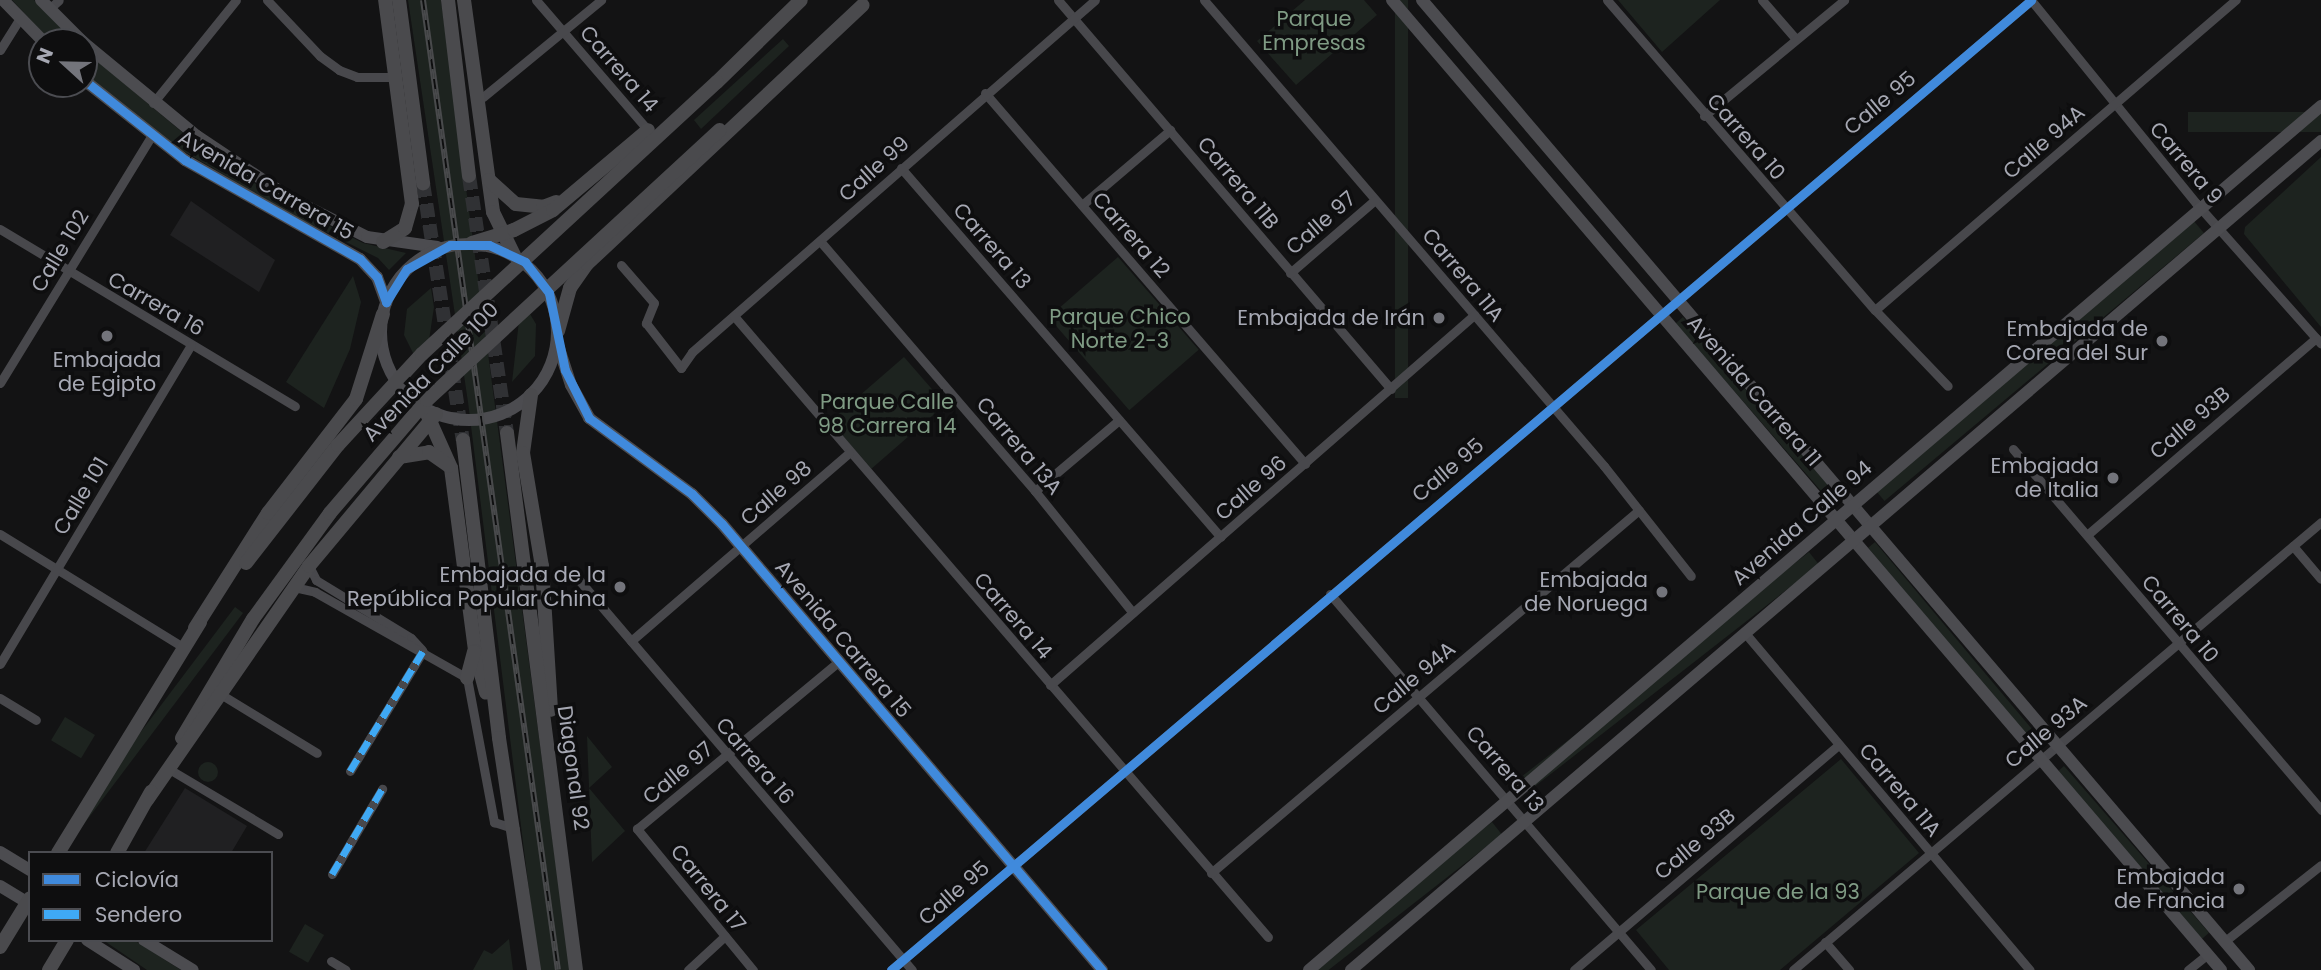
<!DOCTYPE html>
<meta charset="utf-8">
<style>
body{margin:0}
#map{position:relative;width:2321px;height:970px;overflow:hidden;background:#131314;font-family:Poppins,sans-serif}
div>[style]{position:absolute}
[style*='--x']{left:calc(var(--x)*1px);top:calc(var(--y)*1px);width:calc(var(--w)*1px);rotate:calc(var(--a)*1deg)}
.built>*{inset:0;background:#202022}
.green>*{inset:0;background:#1d231f;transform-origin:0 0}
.round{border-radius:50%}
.primary-tunnel>*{height:14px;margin-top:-7px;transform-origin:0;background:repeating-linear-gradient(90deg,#303134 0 14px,transparent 0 21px)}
.street>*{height:9px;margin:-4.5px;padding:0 4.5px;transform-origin:4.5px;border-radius:4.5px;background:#48484c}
.secondary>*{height:12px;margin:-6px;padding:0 6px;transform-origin:6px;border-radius:6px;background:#4c4c50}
.secondary>.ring{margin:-6px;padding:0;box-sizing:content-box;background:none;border:12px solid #4c4c50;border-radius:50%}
.primary>*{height:14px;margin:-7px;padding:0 7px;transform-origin:7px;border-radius:7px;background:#4a4a4d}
.rail>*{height:6px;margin-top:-3px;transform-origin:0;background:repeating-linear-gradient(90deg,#0e0e0f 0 10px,#494a4c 0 20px);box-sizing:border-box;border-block:2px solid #494a4c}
.primary-bridge>*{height:14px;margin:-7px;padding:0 7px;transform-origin:7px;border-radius:7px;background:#4a4a4d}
.quiet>*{height:7px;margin-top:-3.5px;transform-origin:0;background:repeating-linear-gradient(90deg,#3fa9f5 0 14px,transparent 0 21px)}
.cycleway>*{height:9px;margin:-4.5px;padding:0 4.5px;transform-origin:4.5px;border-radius:4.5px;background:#408adc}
.dots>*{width:19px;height:19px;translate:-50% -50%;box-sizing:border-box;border:4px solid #0e0e0f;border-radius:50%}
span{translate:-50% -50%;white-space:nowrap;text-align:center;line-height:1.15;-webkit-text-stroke:7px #0e0e0f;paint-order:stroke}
.park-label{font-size:21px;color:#7f9b84}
.street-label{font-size:21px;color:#a6a8b3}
.poi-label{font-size:21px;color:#a6a8b3}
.right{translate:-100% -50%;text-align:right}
.legend{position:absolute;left:28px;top:851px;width:245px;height:91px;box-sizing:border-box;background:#0e0e0f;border:2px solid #4b4c51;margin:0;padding:9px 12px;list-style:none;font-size:21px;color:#a6a8b3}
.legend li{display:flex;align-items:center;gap:14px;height:35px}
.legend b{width:35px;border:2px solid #4b4c51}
.north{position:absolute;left:28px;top:28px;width:70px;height:70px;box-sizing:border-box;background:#0e0e0f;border:2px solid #4b4c51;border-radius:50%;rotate:292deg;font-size:19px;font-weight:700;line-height:28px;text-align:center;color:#a6a8b3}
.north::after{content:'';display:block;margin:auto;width:24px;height:32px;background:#73747b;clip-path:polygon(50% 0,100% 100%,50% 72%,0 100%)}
</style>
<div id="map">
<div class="built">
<i style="clip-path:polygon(191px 201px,275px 260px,259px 292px,170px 235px)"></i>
<i style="clip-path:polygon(185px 788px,247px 826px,231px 853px,144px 853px)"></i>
</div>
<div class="green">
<i style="clip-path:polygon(12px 0,34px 0,75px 42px,51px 42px)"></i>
<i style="clip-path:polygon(408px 0,441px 0,570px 970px,539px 970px,468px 402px)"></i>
<i style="clip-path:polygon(1305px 0,1364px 0,1377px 15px,1296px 85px,1257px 41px)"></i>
<i style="left:1395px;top:0;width:13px;height:398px"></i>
<i style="clip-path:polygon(1618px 0,1720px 0,1662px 52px)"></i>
<i style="clip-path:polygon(783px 39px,789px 46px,701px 129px,694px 120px)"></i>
<i style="clip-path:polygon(84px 50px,182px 132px,277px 199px,363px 243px,406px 253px,389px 270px,378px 258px,296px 217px,161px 138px,84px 72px)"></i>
<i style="left:2321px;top:112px;width:20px;height:133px;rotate:90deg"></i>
<i style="clip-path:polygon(2321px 157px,2321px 327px,2244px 234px,2245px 227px)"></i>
<i style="left:2193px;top:220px;width:17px;height:417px;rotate:50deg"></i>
<i style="left:1118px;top:257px;width:123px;height:92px;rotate:49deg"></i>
<i style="clip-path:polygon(353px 276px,361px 302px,350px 349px,324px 408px,286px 382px)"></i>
<i style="clip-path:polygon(431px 288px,434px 307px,428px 347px,414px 355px,404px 335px,407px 309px)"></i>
<i style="clip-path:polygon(530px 314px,536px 324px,535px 356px,512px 382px,519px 321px)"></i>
<i style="left:1683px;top:317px;width:226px;height:10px;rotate:49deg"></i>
<i style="left:904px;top:357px;width:63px;height:98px;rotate:49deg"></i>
<i style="left:1875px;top:542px;width:252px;height:9px;rotate:50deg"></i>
<i style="left:1809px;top:552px;width:16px;height:363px;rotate:52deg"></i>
<i style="left:235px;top:607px;width:10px;height:287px;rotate:37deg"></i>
<i style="left:65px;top:717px;width:35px;height:27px;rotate:31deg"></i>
<i style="clip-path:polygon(587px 736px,612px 767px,589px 788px,625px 831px,592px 862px)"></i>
<i style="clip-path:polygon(1841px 759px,1919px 853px,1780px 970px,1669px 970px,1636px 930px)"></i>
<i class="round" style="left:198px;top:762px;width:20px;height:20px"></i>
<i style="left:2064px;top:766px;width:221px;height:11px;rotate:49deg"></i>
<i style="left:1492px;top:822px;width:16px;height:228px;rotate:52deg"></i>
<i style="left:305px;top:924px;width:22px;height:32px;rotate:30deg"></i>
<i style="clip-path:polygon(509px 939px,513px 970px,473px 970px,484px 950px,492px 954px)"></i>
<i style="clip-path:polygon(103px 940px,134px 940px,181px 970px,147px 970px)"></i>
</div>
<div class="primary-tunnel">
<i style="--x:469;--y:176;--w:260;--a:81.6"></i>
<i style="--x:423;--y:183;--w:260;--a:81.2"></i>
</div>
<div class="street">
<i style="--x:267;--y:0;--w:77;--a:46.6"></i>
<i style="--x:320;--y:56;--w:24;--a:36"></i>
<i style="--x:339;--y:70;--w:19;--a:21"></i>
<i style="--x:357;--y:77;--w:38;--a:0"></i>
<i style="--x:536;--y:0;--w:172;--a:49.3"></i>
<i style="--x:1058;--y:0;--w:512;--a:49.44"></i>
<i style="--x:1204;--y:0;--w:614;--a:49.36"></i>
<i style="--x:1604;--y:466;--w:140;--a:51.7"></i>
<i style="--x:1607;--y:0;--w:410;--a:49.2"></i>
<i style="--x:1875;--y:310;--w:105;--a:46.2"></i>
<i style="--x:1762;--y:0;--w:50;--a:49"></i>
<i style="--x:2031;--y:0;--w:262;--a:50.9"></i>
<i style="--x:2196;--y:203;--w:188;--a:48.4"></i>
<i style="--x:49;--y:9;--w:13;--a:-42"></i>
<i style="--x:0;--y:50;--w:38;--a:-58"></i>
<i style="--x:985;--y:93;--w:490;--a:49.2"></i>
<i style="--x:483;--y:97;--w:153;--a:-39.4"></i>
<i style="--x:153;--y:103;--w:132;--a:-51.1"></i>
<i style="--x:1704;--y:116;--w:182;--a:-39.6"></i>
<i style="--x:901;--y:168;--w:488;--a:49.1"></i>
<i style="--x:1082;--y:205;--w:116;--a:-40.4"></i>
<i style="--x:0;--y:229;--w:344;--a:31"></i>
<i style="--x:820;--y:241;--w:330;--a:49.3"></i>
<i style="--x:1035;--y:491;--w:156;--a:51.2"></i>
<i style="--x:621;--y:265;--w:50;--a:49"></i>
<i style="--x:654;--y:303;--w:22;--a:112"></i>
<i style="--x:646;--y:323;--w:57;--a:52.1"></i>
<i style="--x:681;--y:368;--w:19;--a:-55"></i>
<i style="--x:692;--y:352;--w:535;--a:-41.14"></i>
<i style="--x:1290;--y:273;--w:112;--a:-40.7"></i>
<i style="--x:1875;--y:310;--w:476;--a:-40.7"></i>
<i style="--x:734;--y:316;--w:819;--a:49.31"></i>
<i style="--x:0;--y:383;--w:289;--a:-58.5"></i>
<i style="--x:2013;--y:449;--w:475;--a:49.5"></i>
<i style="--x:1035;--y:491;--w:110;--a:-40.2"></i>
<i style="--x:0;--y:534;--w:215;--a:31.7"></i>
<i style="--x:2087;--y:535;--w:302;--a:-40.7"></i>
<i style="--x:2293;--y:546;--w:43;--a:49.7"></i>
<i style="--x:309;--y:566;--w:16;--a:63"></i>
<i style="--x:316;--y:580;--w:111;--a:31.4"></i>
<i style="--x:411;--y:638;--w:16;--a:47"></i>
<i style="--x:573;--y:573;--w:522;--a:49.51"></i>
<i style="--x:294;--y:587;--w:22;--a:13"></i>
<i style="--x:315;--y:592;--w:175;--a:29.5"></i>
<i style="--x:467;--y:678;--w:147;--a:79.4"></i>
<i style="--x:494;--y:822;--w:22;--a:18"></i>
<i style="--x:1330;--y:594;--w:494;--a:49.5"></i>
<i style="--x:1745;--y:633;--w:441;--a:49.8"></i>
<i style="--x:631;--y:641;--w:288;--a:-40.8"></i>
<i style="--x:0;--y:664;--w:372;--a:-59.1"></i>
<i style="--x:1050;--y:685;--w:563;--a:-41.11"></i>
<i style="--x:222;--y:695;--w:111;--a:31.4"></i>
<i style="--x:0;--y:698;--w:42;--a:31.4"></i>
<i style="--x:169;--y:769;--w:127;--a:30.8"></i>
<i style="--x:350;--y:771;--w:140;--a:-58.7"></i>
<i style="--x:1211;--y:873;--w:561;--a:-40.3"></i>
<i style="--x:332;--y:874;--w:99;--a:-59.5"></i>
<i style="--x:2225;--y:941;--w:122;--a:-38.4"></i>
<i style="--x:1825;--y:942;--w:37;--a:49"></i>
<i style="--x:331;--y:961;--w:17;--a:31"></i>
<i style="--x:688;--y:970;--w:50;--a:-42.6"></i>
<i style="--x:753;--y:970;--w:183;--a:-129.4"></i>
<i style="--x:637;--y:829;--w:261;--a:-39.7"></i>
<i style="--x:891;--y:970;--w:1497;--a:-40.39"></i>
<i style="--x:1574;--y:970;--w:347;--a:-40.4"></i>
<i style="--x:1793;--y:970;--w:692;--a:-40.31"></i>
<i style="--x:2188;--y:970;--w:26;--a:-39"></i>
</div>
<div class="secondary">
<i style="--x:3;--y:0;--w:59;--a:45.7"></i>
<i style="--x:41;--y:0;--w:59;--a:45"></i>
<i style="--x:1392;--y:0;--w:1276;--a:49.48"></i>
<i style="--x:1422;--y:0;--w:1275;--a:49.55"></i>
<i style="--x:84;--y:43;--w:146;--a:39.5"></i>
<i style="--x:197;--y:136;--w:112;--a:33.7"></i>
<i style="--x:290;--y:198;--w:86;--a:26.9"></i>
<i style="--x:367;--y:237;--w:71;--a:8.1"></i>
<i style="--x:84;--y:80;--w:129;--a:38.4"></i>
<i style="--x:185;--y:160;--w:201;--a:29.5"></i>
<i style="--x:360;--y:259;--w:25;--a:47"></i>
<i style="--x:377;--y:277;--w:27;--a:70"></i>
<i class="ring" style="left:381px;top:244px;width:164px;height:164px"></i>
<i style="--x:557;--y:342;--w:45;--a:72"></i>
<i style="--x:571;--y:385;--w:38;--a:61"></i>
<i style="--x:589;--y:418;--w:128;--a:36.4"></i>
<i style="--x:692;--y:494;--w:42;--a:45"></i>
<i style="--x:722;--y:524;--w:586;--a:49.57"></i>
<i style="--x:0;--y:852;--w:35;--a:31"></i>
<i style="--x:0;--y:886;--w:35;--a:31"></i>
<i style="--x:87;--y:940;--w:56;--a:32.6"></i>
<i style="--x:144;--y:940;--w:57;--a:31.5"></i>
<i style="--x:1309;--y:970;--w:1331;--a:-40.49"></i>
<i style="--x:1351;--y:970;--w:1276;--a:-40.52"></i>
</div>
<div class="primary">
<i style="--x:399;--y:0;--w:185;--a:82.5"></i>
<i style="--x:448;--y:0;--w:177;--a:83.2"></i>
<i style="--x:464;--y:0;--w:214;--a:82.2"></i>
<i style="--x:493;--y:212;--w:48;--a:64"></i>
<i style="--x:717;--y:82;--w:117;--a:-44.3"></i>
<i style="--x:489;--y:180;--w:36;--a:42"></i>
<i style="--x:516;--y:204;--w:27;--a:6"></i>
<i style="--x:543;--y:207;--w:14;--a:-21"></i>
<i style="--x:383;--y:242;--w:26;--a:-32"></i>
<i style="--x:405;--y:228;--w:25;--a:-74"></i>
<i style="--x:412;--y:204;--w:206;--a:-97.5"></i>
<i style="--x:472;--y:243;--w:44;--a:-17.2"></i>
<i style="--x:514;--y:230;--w:44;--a:-27.1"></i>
<i style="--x:553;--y:210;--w:124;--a:-40.1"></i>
<i style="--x:558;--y:331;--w:45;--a:-74.4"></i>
<i style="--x:570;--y:288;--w:29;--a:-55"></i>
<i style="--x:587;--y:264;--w:378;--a:-43.2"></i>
<i style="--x:531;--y:395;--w:59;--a:97.9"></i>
<i style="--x:523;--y:453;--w:115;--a:80.5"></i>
<i style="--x:542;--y:566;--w:144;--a:86.4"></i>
<i style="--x:427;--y:414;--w:59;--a:66"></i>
<i style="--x:451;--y:468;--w:185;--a:82.5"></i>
<i style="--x:475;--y:651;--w:43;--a:75.3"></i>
<i style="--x:507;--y:433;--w:541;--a:82.68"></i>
<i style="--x:463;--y:440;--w:300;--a:83.1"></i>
<i style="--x:499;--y:738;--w:235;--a:81.4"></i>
<i style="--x:399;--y:457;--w:30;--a:-9"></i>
<i style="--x:429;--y:452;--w:24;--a:35"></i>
<i style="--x:195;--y:628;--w:136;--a:-57.6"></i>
<i style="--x:268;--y:513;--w:144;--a:-52.3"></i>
<i style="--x:356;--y:399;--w:89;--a:-72.4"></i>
<i style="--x:467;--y:678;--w:27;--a:-75"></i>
<i style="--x:182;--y:738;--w:139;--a:-59.2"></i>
<i style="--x:147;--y:800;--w:285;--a:-55.3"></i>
<i style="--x:309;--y:566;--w:198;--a:-50.1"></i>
<i style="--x:58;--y:853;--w:271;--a:-58.4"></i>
<i style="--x:117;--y:853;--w:70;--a:-60.9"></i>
<i style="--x:0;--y:947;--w:57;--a:-58.5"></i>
<i style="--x:49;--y:970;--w:35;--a:-59"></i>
</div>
<div class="rail">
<i style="--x:423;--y:0;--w:979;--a:82.08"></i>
</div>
<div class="primary-bridge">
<i style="--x:246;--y:563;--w:150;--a:-52.1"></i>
<i style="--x:338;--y:445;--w:124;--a:-47.3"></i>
<i style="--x:422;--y:354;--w:401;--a:-42.7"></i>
<i style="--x:253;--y:619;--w:131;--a:-54"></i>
<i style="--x:330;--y:513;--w:149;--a:-49.4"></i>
<i style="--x:427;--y:400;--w:398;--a:-42.7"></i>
</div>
<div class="quiet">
<i style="--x:350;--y:771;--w:140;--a:-58.7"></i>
<i style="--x:332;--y:874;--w:99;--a:-59.5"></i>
</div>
<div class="cycleway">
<i style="--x:84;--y:80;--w:129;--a:38.4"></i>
<i style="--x:185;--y:160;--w:201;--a:29.5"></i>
<i style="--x:360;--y:259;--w:25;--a:47"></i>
<i style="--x:377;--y:277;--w:27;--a:70"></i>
<i style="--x:386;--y:302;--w:39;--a:-58"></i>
<i style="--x:407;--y:269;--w:49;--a:-29.2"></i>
<i style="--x:450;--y:245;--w:39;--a:0"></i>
<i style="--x:489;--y:245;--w:40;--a:25"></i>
<i style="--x:525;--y:262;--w:39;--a:52"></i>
<i style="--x:549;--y:293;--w:79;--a:78.3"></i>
<i style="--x:565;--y:370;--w:54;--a:63.4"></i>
<i style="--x:589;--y:418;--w:128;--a:36.4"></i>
<i style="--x:692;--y:494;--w:42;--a:45"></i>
<i style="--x:722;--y:524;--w:586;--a:49.57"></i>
<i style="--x:891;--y:970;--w:1497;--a:-40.39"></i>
</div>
<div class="dots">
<i style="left:1439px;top:318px;background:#73747b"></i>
<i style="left:107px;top:336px;background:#73747b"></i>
<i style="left:2162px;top:341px;background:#73747b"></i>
<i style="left:2113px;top:478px;background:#73747b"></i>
<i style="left:620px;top:587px;background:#73747b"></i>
<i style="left:1662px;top:592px;background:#73747b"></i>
<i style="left:2239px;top:889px;background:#73747b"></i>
</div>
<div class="park-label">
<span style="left:1314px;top:31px">Parque<br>Empresas</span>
<span style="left:1120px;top:329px">Parque Chico<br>Norte 2-3</span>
<span style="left:887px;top:414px">Parque Calle<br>98 Carrera 14</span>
<span style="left:1778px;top:892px">Parque de la 93</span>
</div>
<div class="street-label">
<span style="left:619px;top:69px;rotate:49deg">Carrera 14</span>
<span style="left:1880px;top:103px;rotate:-40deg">Calle 95</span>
<span style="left:1746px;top:137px;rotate:49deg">Carrera 10</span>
<span style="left:2044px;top:142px;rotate:-41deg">Calle 94A</span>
<span style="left:2186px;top:163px;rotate:50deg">Carrera 9</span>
<span style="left:874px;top:169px;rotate:-42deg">Calle 99</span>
<span style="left:1238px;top:183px;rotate:50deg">Carrera 11B</span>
<span style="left:266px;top:185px;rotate:30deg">Avenida Carrera 15</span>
<span style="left:1321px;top:223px;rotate:-41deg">Calle 97</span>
<span style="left:1131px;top:235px;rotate:49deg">Carrera 12</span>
<span style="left:992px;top:246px;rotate:49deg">Carrera 13</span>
<span style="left:60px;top:251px;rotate:-59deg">Calle 102</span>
<span style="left:1463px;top:275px;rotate:50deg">Carrera 11A</span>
<span style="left:156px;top:304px;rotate:30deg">Carrera 16</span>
<span style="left:431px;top:372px;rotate:-46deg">Avenida Calle 100</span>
<span style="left:1754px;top:391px;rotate:49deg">Avenida Carrera 11</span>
<span style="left:2190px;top:423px;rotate:-41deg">Calle 93B</span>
<span style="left:1019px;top:446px;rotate:50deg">Carrera 13A</span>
<span style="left:1448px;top:470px;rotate:-40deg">Calle 95</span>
<span style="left:1251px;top:488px;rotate:-41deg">Calle 96</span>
<span style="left:776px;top:493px;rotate:-41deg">Calle 98</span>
<span style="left:81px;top:496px;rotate:-59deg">Calle 101</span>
<span style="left:1802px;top:523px;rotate:-41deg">Avenida Calle 94</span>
<span style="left:1013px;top:616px;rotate:49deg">Carrera 14</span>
<span style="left:2180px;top:619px;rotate:50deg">Carrera 10</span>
<span style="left:843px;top:639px;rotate:50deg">Avenida Carrera 15</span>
<span style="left:1414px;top:678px;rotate:-40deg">Calle 94A</span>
<span style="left:2046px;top:732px;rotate:-40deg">Calle 93A</span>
<span style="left:755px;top:761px;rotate:49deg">Carrera 16</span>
<span style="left:573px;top:768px;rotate:82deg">Diagonal 92</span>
<span style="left:1505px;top:769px;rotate:49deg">Carrera 13</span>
<span style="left:678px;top:773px;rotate:-40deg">Calle 97</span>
<span style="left:1900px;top:790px;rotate:50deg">Carrera 11A</span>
<span style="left:1695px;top:844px;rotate:-40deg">Calle 93B</span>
<span style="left:708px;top:888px;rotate:51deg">Carrera 17</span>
<span style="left:954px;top:893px;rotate:-41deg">Calle 95</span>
</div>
<div class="poi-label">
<span class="right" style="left:1425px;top:318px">Embajada de Irán</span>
<span class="right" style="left:2148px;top:341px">Embajada de<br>Corea del Sur</span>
<span style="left:107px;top:372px">Embajada<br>de Egipto</span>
<span class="right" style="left:2099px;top:478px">Embajada<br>de Italia</span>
<span class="right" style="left:606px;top:587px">Embajada de la<br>República Popular China</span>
<span class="right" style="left:1648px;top:592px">Embajada<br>de Noruega</span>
<span class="right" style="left:2225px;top:889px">Embajada<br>de Francia</span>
</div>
<ul class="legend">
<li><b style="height:9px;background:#408adc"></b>Ciclovía</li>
<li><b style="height:9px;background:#3fa9f5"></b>Sendero</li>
</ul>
<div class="north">N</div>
</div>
